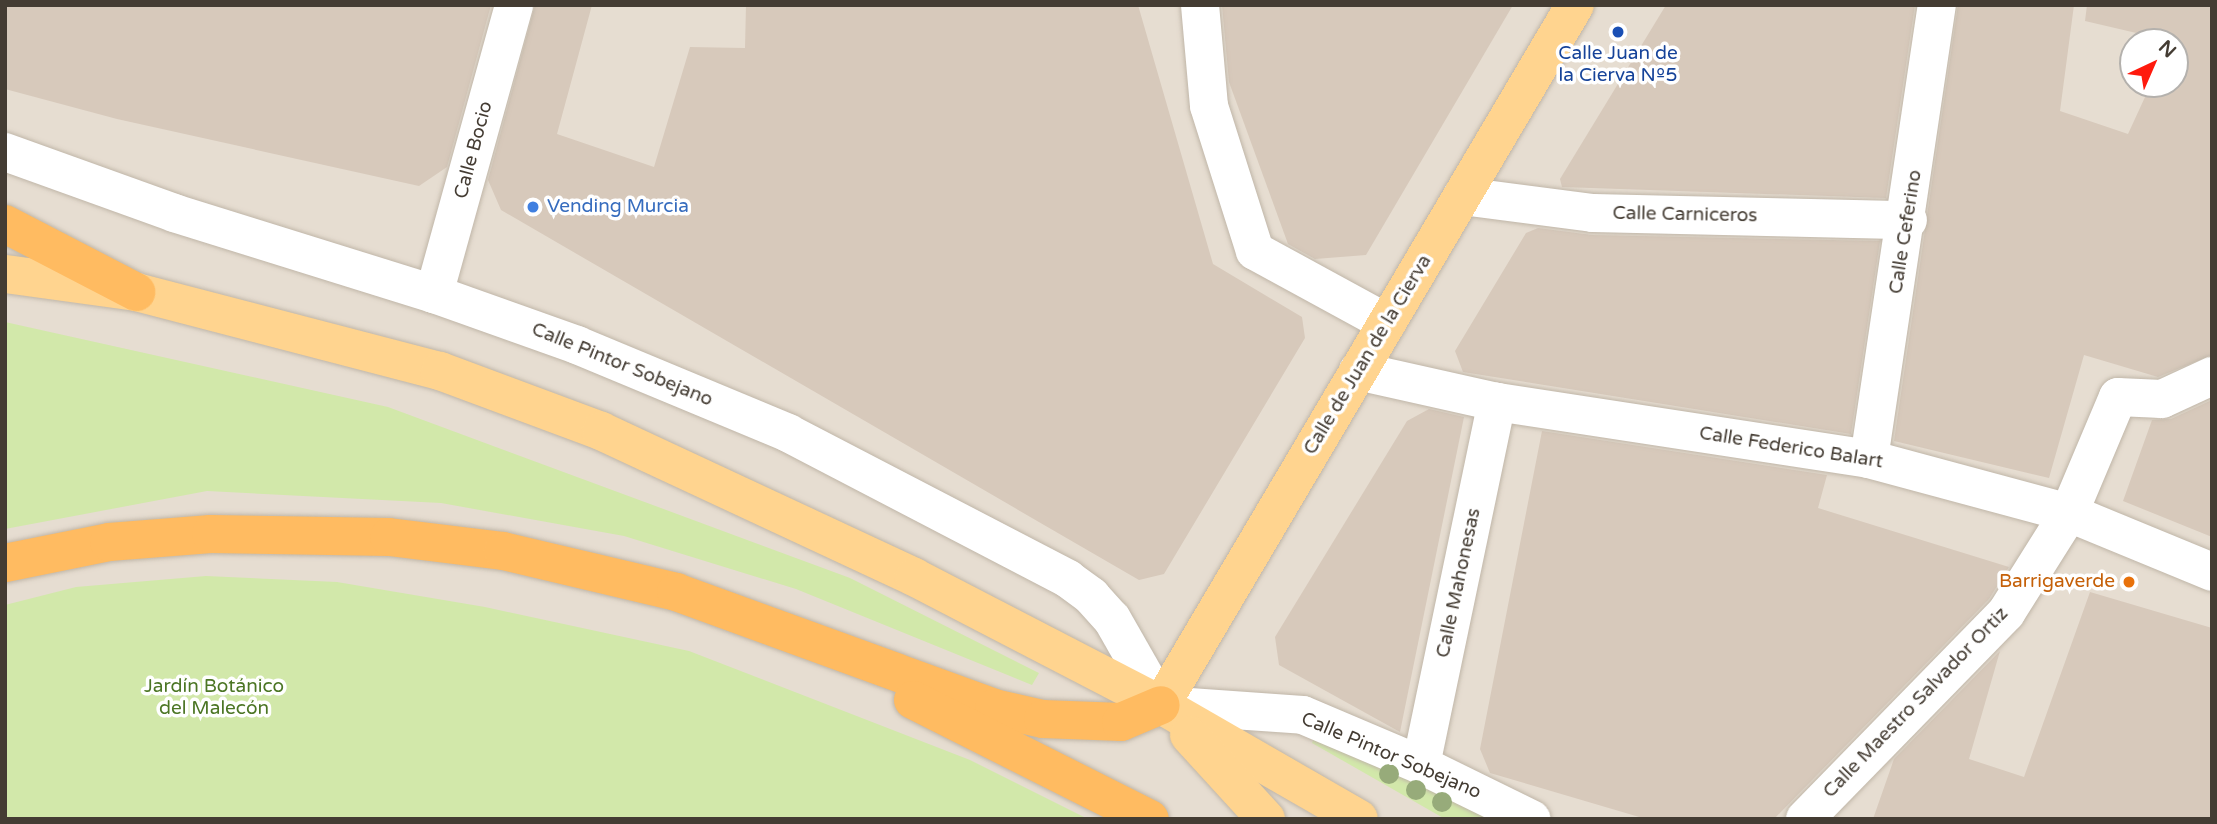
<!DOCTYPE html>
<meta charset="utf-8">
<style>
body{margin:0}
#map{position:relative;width:2217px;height:824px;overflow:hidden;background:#f2ece3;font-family:"Varela Round",sans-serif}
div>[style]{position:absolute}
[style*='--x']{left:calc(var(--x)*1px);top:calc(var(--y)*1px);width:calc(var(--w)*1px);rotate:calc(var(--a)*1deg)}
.residential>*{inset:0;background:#e6ddd1}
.green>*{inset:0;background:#d2e8aa}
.building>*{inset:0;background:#d7c9bb}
.roads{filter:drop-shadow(0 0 2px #c0b6a8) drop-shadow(0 0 2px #c0b6a8)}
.minor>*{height:38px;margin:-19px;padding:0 19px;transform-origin:19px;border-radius:19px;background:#fff}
.major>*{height:38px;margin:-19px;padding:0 19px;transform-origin:19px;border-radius:19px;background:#ffd48f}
.highway>*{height:38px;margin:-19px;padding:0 19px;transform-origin:19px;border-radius:19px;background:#ffbb61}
.trees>*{width:20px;height:20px;margin:-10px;border-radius:50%;background:#97ab7a}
.dots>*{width:19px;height:19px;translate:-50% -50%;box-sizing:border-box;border:4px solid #fff;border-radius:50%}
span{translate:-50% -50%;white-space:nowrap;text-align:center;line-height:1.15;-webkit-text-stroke:7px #fff;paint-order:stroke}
.transit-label{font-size:19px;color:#164399}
.street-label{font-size:19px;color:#443c33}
.shop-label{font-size:19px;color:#366cbe}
.left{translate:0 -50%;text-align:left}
.food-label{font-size:19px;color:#c56008}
.right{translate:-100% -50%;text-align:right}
.park-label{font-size:19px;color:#4c7625}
.frame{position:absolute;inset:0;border:7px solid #443c33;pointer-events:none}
.north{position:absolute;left:2119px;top:28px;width:70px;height:70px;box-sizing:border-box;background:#fff;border:2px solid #b4b1ad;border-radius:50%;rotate:44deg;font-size:19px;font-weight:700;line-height:28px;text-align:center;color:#443c33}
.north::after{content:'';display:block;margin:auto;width:24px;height:32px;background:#ff1a0d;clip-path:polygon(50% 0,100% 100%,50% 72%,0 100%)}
</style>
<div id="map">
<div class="residential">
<i style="clip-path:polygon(evenodd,5px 5px,2212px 5px,2212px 819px,5px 819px,5px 5px,2133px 42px,2175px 42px,2175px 84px,2133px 84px,2133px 42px)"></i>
</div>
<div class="green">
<i style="clip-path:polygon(5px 322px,388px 407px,850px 578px,1039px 673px,1032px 685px,796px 589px,624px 536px,441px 503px,207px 491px,5px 529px)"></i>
<i style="clip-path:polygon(206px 576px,337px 582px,485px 607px,689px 651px,970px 760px,1088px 819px,5px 819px,5px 605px,76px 587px)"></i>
<i style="clip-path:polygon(1316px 732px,1501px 819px,1445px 819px,1312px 743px)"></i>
</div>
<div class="building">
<i style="clip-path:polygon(5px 5px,491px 5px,447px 167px,419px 186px,117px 119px,5px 89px)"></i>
<i style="clip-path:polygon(535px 5px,592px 5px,557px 134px,654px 167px,690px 47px,745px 48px,746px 5px,1138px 5px,1213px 264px,1302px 317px,1305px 338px,1164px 574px,1139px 580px,501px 210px,488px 180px)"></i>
<i style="clip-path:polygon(1222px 5px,1513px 5px,1366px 255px,1315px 259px,1288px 244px,1229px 82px)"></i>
<i style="clip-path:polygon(1666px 5px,1915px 5px,1886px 198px,1562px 187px,1560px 179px)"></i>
<i style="clip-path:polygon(1958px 5px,2074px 5px,2060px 111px,2128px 134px,2151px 84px,2175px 84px,2175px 42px,2085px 21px,2087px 5px,2212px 5px,2212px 355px,2158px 377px,2084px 355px,2049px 478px,1894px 441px)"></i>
<i style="clip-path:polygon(1538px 228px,1592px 235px,1880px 241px,1851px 434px,1463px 372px,1455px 351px,1526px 233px)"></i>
<i style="clip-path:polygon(2212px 400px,2212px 537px,2123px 501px,2152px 420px,2171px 419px)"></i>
<i style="clip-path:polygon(1429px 409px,1464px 417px,1400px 732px,1279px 665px,1275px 637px,1407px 421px)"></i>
<i style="clip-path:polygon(1542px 431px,1827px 475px,1818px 508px,2009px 567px,1989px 599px,1774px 819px,1646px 819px,1490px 773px,1480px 749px)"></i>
<i style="clip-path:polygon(2090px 592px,2212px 628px,2212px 819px,1873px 819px,1894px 759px,2000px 651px,1969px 759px,2024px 777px)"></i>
</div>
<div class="roads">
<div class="minor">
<i style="--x:1200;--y:5;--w:101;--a:84.9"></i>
<i style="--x:1209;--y:106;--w:152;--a:72.4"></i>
<i style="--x:1255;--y:251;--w:150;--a:28.6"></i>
<i style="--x:5;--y:152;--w:180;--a:19.8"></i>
<i style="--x:174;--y:213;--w:272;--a:17.3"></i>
<i style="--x:434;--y:294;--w:152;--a:19.6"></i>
<i style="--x:577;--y:345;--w:229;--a:22.6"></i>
<i style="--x:788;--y:433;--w:316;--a:27.5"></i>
<i style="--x:1068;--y:579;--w:29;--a:36"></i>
<i style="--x:1091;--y:596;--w:31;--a:48"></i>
<i style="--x:1112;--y:619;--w:99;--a:60.3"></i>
<i style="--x:1161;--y:705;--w:142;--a:4"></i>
<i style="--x:1303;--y:715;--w:128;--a:23"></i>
<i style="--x:1421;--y:765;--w:123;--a:26.1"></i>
<i style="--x:1462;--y:196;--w:132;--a:7.4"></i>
<i style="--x:1593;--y:213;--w:315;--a:1.3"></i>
<i style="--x:434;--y:294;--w:300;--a:-74.5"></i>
<i style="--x:1358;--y:371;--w:142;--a:12.6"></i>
<i style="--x:1497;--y:402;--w:376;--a:8.7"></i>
<i style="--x:1869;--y:459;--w:207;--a:15.1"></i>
<i style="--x:2069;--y:513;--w:155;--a:22.4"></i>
<i style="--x:1869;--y:459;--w:459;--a:-81.5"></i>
<i style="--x:1421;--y:765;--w:371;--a:-78.2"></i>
<i style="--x:1805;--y:819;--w:288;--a:-45.7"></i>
<i style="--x:2006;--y:613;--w:118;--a:-57.8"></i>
<i style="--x:2069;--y:513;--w:126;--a:-67.1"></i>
<i style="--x:2118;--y:397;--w:44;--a:2.6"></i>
<i style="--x:2162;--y:399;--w:55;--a:-24.7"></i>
</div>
<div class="major">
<i style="--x:5;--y:274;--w:132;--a:7.8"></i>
<i style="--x:136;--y:292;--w:314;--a:14.6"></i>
<i style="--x:440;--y:371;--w:172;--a:20.4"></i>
<i style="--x:601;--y:431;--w:345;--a:25"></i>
<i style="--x:914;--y:577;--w:278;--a:27.4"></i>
<i style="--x:1161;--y:705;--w:228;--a:29.9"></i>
<i style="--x:1161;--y:705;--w:813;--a:-59.4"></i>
<i style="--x:1189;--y:735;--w:114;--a:47.5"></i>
</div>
<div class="highway">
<i style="--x:5;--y:224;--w:148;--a:27.4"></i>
<i style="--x:5;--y:563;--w:106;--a:-11.4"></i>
<i style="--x:109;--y:542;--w:102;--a:-4.5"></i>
<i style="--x:211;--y:534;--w:178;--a:1"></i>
<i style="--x:389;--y:537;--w:115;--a:7"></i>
<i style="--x:503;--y:551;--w:178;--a:13.3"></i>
<i style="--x:676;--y:592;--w:338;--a:20"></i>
<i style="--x:994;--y:708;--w:50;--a:12.7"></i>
<i style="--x:1043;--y:719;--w:78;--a:2.2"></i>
<i style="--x:1121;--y:722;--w:43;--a:-23"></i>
<i style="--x:913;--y:700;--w:265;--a:26.7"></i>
</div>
</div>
<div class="trees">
<i style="left:1389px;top:774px"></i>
<i style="left:1416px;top:790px"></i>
<i style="left:1442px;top:802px"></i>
</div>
<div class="dots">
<i style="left:1618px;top:32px;background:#1a4fb4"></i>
<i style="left:533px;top:207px;background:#3f7fe0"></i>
<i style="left:2129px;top:582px;background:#e8710a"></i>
</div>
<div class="transit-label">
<span style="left:1618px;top:65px">Calle Juan de<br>la Cierva Nº5</span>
</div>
<div class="street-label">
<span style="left:474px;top:150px;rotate:-75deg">Calle Bocio</span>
<span style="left:1685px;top:215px;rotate:1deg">Calle Carniceros</span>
<span style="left:1906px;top:232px;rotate:-81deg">Calle Ceferino</span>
<span style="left:1368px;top:355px;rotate:-59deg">Calle de Juan de la Cierva</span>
<span style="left:622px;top:365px;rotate:22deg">Calle Pintor Sobejano</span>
<span style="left:1791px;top:448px;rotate:9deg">Calle Federico Balart</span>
<span style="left:1459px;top:583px;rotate:-78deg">Calle Mahonesas</span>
<span style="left:1916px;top:703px;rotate:-46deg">Calle Maestro Salvador Ortiz</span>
<span style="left:1391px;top:756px;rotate:23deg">Calle Pintor Sobejano</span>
</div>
<div class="shop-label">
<span class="left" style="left:547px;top:207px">Vending Murcia</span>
</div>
<div class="food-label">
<span class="right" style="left:2115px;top:582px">Barrigaverde</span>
</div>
<div class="park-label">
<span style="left:214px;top:698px">Jardín Botánico<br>del Malecón</span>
</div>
<div class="frame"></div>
<div class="north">N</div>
</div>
